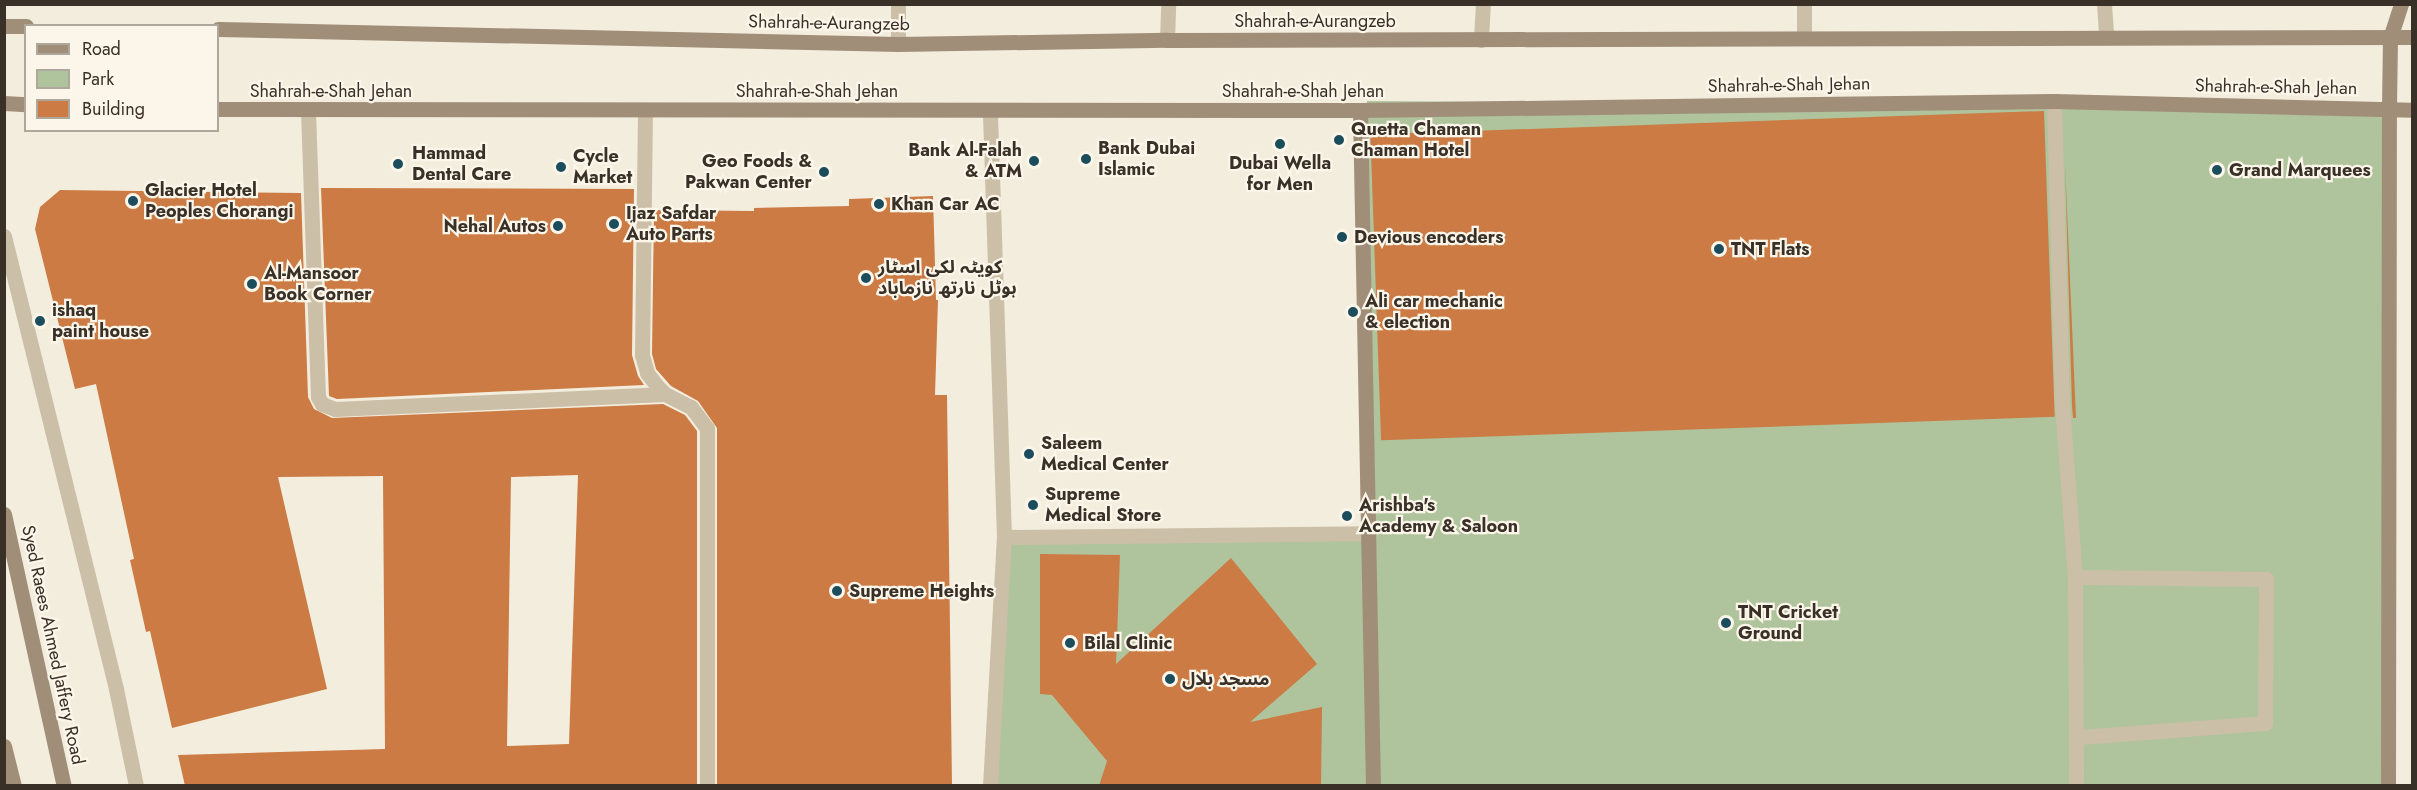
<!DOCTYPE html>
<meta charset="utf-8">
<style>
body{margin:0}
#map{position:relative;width:2417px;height:790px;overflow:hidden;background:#f3eddd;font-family:Jost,"Noto Sans Arabic",sans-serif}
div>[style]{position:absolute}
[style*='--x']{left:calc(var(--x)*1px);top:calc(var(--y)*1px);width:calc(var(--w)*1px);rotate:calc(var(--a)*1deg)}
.green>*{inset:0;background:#afc39c}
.building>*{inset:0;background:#cb7b43;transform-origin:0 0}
.lane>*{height:15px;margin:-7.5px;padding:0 7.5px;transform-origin:7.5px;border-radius:7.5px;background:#ccbfa8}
.street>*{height:15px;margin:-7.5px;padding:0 7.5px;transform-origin:7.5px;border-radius:7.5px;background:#ccbfa8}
.secondary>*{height:15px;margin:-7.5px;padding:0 7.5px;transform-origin:7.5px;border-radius:7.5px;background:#a08e79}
.dots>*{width:16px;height:16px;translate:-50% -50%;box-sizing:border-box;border:3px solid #fbf6e9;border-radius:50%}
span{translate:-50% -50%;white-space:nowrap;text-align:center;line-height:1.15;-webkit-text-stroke:4.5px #fbf6e9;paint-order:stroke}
.street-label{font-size:18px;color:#393028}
.poi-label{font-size:18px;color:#393028;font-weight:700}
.left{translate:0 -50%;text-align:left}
.right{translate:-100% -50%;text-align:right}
.frame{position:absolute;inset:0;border:6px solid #393028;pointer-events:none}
.legend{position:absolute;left:24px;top:24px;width:195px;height:108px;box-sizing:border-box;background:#fbf6e9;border:2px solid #ada79c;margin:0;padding:8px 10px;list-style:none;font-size:18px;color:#393028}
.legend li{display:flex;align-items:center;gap:12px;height:30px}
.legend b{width:30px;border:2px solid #ada79c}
</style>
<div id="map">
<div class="green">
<i style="clip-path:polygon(1367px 101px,2388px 107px,2392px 785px,989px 786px,1004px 537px,1372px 533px)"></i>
</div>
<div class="building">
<i style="left:2044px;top:111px;width:306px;height:674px;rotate:88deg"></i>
<i style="clip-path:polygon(2065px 164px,2076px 418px,2073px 418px,2072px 405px)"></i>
<i style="clip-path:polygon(321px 188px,634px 189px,632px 355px,638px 376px,644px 385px,337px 399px,329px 396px)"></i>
<i style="clip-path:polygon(evenodd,60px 190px,301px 193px,308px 397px,314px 409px,332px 418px,663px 404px,685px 415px,697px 431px,697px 786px,185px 786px,178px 755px,385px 749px,383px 476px,278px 477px,327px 689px,172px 728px,150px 631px,146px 632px,130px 560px,134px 559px,96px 384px,75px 389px,35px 229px,40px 207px,60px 190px,578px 475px,569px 744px,507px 746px,511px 477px,578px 475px)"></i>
<i style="clip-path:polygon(933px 196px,936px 300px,938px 300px,935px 395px,947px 395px,952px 786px,717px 786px,717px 428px,698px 401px,671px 386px,656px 369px,652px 354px,654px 210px,754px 211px,754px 208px,849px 206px,849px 199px)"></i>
<i style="clip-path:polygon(1040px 554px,1120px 555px,1116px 664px,1231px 558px,1317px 664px,1250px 722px,1322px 707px,1321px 786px,1099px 786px,1107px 761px,1052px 695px,1040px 694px)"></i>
</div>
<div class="lane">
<i style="--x:2054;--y:101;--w:304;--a:88.5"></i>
<i style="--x:2062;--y:405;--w:172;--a:85.7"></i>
<i style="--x:2075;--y:577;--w:209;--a:89.7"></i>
<i style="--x:2075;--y:577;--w:191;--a:0.6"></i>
<i style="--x:2266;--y:579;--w:144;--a:90.4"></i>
<i style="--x:2265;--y:723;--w:189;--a:175.7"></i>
</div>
<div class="street">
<i style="--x:898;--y:4;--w:40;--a:90"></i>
<i style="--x:1804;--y:4;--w:34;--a:90"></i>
<i style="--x:2104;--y:4;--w:32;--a:86"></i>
<i style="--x:1167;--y:40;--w:36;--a:-88"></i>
<i style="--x:1481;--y:40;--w:36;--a:-87"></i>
<i style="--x:645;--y:110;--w:245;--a:90.7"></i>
<i style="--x:642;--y:355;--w:19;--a:74"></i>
<i style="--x:647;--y:373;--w:16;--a:52"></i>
<i style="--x:657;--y:386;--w:11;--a:45"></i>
<i style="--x:665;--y:394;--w:29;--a:27"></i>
<i style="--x:691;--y:407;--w:26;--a:53"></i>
<i style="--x:707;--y:428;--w:358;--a:90"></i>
<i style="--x:308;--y:111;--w:286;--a:88"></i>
<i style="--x:318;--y:397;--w:8;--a:60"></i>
<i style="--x:322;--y:404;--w:14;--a:21"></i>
<i style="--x:335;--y:409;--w:330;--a:-2.6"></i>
<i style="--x:4;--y:236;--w:467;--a:76.1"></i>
<i style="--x:116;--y:689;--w:99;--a:78.3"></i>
<i style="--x:1004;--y:537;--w:365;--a:-0.6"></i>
<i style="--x:990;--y:786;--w:249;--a:-86.8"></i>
<i style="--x:1004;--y:537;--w:426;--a:-91.9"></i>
</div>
<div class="secondary">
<i style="--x:4;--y:26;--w:22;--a:0"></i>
<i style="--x:218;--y:29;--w:680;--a:1.26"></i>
<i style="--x:898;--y:44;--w:269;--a:-0.9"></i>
<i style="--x:1167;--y:40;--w:1245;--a:-0.14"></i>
<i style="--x:4;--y:103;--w:22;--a:3"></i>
<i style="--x:218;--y:109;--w:1142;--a:0.05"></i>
<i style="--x:1360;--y:110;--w:694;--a:-0.74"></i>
<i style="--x:2054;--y:101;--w:358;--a:1.4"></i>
<i style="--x:1360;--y:110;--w:676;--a:88.9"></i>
<i style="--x:4;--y:514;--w:279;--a:77.6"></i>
<i style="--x:4;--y:746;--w:41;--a:76"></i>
<i style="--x:2388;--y:786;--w:677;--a:-89.92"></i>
<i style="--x:2389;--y:109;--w:71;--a:-89.2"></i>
<i style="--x:2390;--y:38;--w:36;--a:-72"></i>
</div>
<div class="dots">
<i style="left:1339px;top:140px;background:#1c4d5c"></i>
<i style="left:1280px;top:144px;background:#1c4d5c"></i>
<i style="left:1086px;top:159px;background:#1c4d5c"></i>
<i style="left:1034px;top:161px;background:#1c4d5c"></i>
<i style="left:398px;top:164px;background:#1c4d5c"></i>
<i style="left:561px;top:167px;background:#1c4d5c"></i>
<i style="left:2217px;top:170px;background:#1c4d5c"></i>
<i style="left:824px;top:172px;background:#1c4d5c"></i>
<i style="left:133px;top:201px;background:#1c4d5c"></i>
<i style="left:879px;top:204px;background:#1c4d5c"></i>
<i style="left:614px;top:224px;background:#1c4d5c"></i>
<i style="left:558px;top:226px;background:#1c4d5c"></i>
<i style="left:1342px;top:237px;background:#1c4d5c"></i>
<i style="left:1719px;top:249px;background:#1c4d5c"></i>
<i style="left:866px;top:278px;background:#1c4d5c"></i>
<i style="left:252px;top:284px;background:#1c4d5c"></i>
<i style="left:1353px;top:312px;background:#1c4d5c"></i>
<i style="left:40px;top:321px;background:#1c4d5c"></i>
<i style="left:1029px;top:454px;background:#1c4d5c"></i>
<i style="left:1033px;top:505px;background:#1c4d5c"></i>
<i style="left:1347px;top:516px;background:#1c4d5c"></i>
<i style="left:837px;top:591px;background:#1c4d5c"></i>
<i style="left:1726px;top:623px;background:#1c4d5c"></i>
<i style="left:1070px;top:643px;background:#1c4d5c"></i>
<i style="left:1170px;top:679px;background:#1c4d5c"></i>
</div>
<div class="street-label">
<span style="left:1315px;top:21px">Shahrah-e-Aurangzeb</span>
<span style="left:829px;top:23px;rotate:1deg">Shahrah-e-Aurangzeb</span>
<span style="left:1789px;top:85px;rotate:-1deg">Shahrah-e-Shah Jehan</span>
<span style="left:2276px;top:87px;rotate:1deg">Shahrah-e-Shah Jehan</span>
<span style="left:331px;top:91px">Shahrah-e-Shah Jehan</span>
<span style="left:817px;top:91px">Shahrah-e-Shah Jehan</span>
<span style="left:1303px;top:91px">Shahrah-e-Shah Jehan</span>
<span style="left:53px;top:645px;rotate:78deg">Syed Raees Ahmed Jaffery Road</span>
</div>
<div class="poi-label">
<span class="left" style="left:1351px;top:140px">Quetta Chaman<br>Chaman Hotel</span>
<span class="left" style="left:1098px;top:159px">Bank Dubai<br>Islamic</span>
<span class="right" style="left:1022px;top:161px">Bank Al-Falah<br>&amp; ATM</span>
<span class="left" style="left:412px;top:164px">Hammad<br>Dental Care</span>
<span class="left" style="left:573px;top:167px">Cycle<br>Market</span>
<span class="right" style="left:812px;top:172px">Geo Foods &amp;<br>Pakwan Center</span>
<span style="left:1280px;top:174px">Dubai Wella<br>for Men</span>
<span class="left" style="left:2229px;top:170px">Grand Marquees</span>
<span class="left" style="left:145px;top:201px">Glacier Hotel<br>Peoples Chorangi</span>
<span class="left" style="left:891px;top:204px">Khan Car AC</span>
<span class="left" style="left:626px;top:224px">Ijaz Safdar<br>Auto Parts</span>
<span class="right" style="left:546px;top:226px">Nehal Autos</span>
<span class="left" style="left:1354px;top:237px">Devious encoders</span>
<span class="left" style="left:1731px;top:249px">TNT Flats</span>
<span class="left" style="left:878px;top:278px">کویٹہ لکی اسٹار<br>ہوٹل نارتھ نازماباد</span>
<span class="left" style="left:264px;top:284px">Al-Mansoor<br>Book Corner</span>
<span class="left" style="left:1365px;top:312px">Ali car mechanic<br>&amp; election</span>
<span class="left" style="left:52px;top:321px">ishaq<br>paint house</span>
<span class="left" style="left:1041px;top:454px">Saleem<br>Medical Center</span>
<span class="left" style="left:1045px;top:505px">Supreme<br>Medical Store</span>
<span class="left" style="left:1359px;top:516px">Arishba's<br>Academy &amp; Saloon</span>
<span class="left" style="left:849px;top:591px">Supreme Heights</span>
<span class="left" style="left:1738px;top:623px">TNT Cricket<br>Ground</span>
<span class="left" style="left:1084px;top:643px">Bilal Clinic</span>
<span class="left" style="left:1182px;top:679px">مسجد بلال</span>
</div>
<div class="frame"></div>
<ul class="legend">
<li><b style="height:8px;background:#a08e79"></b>Road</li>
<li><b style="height:16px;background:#afc39c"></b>Park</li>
<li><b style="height:16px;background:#cb7b43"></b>Building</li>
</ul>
</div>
